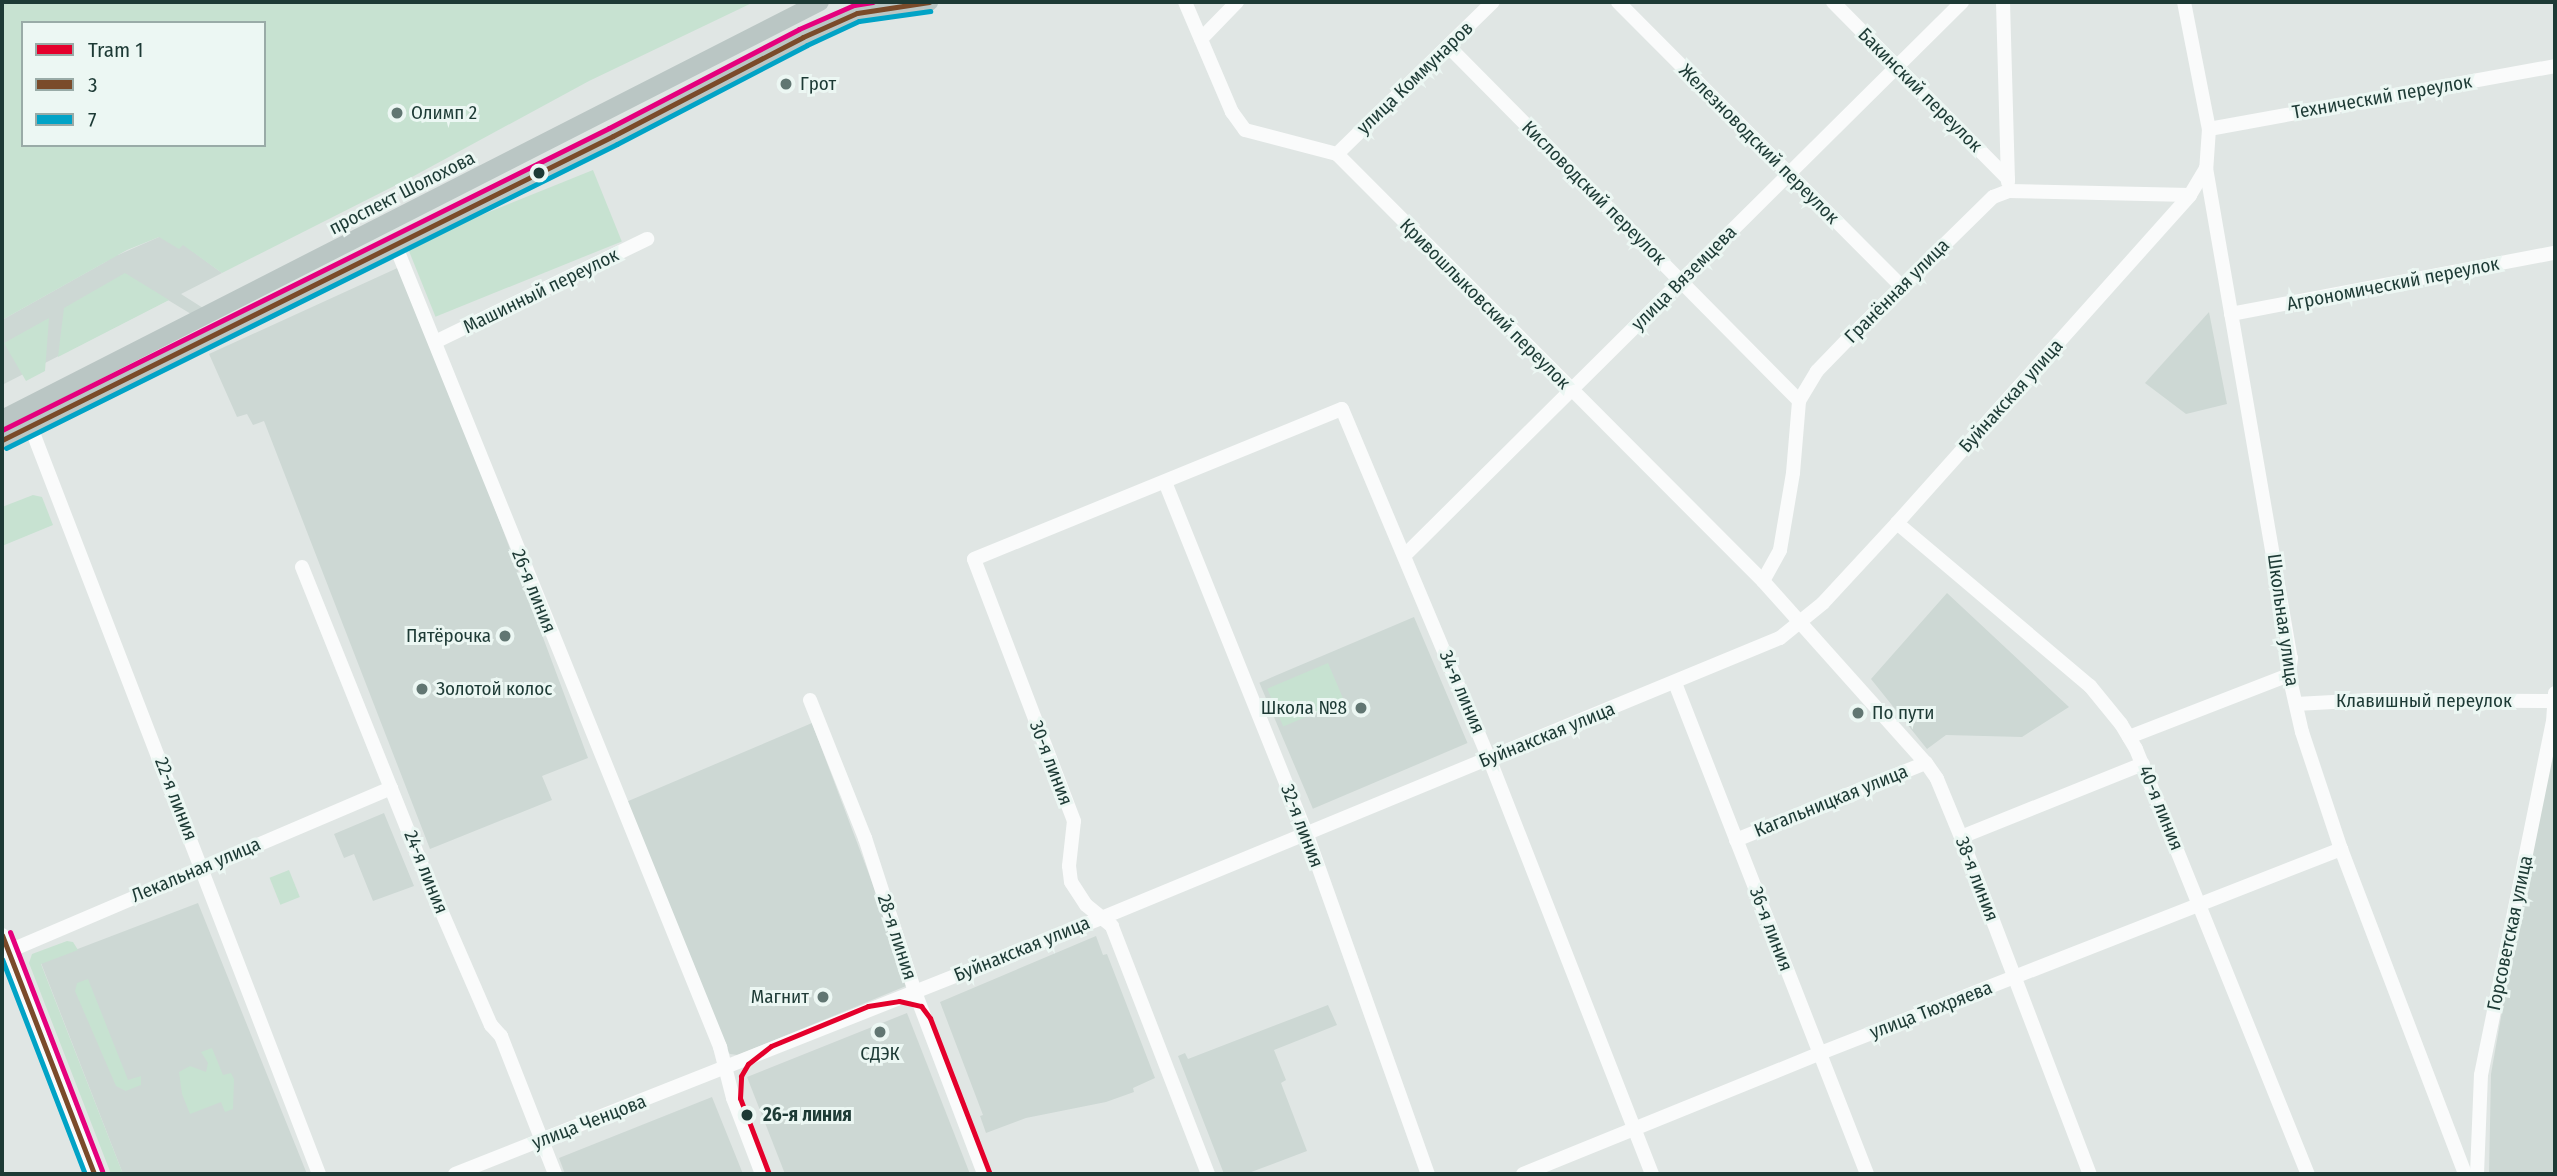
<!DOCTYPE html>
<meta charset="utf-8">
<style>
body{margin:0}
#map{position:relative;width:2557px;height:1176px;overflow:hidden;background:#e0e6e4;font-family:"Fira Sans Condensed",sans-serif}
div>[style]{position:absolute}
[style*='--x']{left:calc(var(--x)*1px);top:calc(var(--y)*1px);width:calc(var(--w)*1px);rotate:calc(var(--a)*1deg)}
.built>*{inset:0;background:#cdd8d4;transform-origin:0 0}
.green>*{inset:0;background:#c7e2d1;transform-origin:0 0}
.minor>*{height:14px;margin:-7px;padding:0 7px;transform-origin:7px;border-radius:7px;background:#fafbfb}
.major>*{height:18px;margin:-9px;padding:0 9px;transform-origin:9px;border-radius:9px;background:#bac6c4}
.bus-1>*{height:5px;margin:-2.5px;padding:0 2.5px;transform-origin:2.5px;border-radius:2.5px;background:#7a4b2a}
.bus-2>*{height:5px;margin:-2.5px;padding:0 2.5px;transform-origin:2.5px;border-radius:2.5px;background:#01a3c6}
.bus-3>*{height:5px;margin:-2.5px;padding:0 2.5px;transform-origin:2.5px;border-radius:2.5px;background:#e5007d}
.tram-1>*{height:5px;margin:-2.5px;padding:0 2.5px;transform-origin:2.5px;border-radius:2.5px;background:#e4002b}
.dots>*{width:19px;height:19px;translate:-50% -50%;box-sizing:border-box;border:4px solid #ecf7f3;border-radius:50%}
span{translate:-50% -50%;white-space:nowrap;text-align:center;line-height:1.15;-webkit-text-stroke:6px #ecf7f3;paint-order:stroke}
.street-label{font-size:19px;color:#1d3a35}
.poi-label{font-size:19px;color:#1d3a35}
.left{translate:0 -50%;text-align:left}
.right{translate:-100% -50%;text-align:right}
.stop-label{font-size:19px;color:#1d3a35;font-weight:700}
.frame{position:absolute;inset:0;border:4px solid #1d3a35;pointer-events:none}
.legend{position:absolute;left:21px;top:21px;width:245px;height:126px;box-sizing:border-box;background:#ecf7f3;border:2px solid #99aba7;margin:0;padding:9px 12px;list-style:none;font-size:21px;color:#1d3a35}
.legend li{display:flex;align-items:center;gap:14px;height:35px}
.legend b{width:35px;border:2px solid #99aba7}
</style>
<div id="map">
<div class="built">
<i style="clip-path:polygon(2px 180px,118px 255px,168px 233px,222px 273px,181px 294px,203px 308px,191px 314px,168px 300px,2px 385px,2px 320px,107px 261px)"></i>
<i style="clip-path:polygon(404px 265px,588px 758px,542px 776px,552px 800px,430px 849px,264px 421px,253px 425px,247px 414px,237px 417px,209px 354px)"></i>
<i style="clip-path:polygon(2209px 312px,2227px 404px,2186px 414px,2145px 383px)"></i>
<i style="clip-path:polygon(1947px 593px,2069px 707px,2022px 737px,1946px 735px,1927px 749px,1871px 679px)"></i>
<i style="left:1414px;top:617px;width:137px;height:168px;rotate:67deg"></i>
<i style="clip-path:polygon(2553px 722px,2555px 1174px,2489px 1174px,2491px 1074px)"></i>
<i style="clip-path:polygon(812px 723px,907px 975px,906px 986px,738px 1055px,730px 1054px,725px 1049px,626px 802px)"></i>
<i style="clip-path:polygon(384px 813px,414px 886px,373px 901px,354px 854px,344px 858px,334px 834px)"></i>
<i style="clip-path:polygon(198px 903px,307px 1174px,123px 1174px,41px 963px)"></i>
<i style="clip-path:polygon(1096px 936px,1103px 955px,1107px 954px,1155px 1078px,1133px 1088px,1134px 1092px,1106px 1102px,1026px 1118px,986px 1133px,980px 1116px,983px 1115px,940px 1002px)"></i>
<i style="clip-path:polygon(1328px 1005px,1337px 1025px,1274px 1050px,1286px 1080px,1281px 1083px,1307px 1151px,1246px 1174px,1224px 1174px,1178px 1056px,1185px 1053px,1188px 1059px)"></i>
<i style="clip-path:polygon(907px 1013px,970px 1174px,785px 1174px,747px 1077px)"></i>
<i style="clip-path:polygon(712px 1097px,743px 1174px,565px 1174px,559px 1158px)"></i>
</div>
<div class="green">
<i style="clip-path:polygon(evenodd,2px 2px,754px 2px,589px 81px,412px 177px,222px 273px,183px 245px,179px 249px,159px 237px,127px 250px,2px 320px,2px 2px,23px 23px,264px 23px,264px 145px,23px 145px,23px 23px)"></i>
<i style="left:593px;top:170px;width:77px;height:201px;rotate:68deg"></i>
<i style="clip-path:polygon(125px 273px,169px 300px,58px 357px,64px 308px)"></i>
<i style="clip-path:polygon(49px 318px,45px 371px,26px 381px,4px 343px)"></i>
<i style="clip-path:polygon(33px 495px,42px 497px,53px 525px,2px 546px,2px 507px)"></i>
<i style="left:1328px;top:663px;width:41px;height:66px;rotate:67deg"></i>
<i style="left:289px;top:870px;width:29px;height:21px;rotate:68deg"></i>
<i style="clip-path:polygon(67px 941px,73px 942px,78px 950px,41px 964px,123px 1174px,111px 1174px,29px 963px,32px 954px)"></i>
<i style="clip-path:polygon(88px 979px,128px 1080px,141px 1076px,141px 1085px,126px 1091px,116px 1086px,75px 991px,77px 983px)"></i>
<i style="clip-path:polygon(212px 1048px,223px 1075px,231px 1073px,234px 1079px,233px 1109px,225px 1112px,221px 1102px,190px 1114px,182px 1094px,179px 1072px,190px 1066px,206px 1072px,208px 1063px,201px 1052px)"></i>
</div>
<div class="minor">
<i style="--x:1185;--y:2;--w:120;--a:66.9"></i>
<i style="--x:1232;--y:112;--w:22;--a:54"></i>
<i style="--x:1245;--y:130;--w:95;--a:14.6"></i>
<i style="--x:1337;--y:154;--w:603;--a:45.07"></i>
<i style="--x:1763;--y:581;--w:244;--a:48.2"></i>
<i style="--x:1926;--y:763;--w:19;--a:55"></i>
<i style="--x:1937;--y:779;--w:63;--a:67.5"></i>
<i style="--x:1961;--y:837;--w:361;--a:69.1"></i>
<i style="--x:1618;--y:2;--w:401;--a:45.1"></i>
<i style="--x:1833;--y:2;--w:249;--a:45.3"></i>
<i style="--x:2003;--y:2;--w:180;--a:88.4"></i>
<i style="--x:2184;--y:2;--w:129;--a:78.9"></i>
<i style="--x:2209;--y:129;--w:39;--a:94"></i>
<i style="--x:2206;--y:168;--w:497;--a:80.2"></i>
<i style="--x:2291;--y:658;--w:17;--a:97"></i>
<i style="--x:2289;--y:675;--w:58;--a:77.2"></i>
<i style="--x:2302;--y:732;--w:123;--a:71.6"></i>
<i style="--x:2341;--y:849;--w:348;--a:69.1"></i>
<i style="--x:1201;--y:39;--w:52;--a:-45.8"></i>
<i style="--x:1448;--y:46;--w:499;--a:45.3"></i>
<i style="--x:2209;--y:129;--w:352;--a:-10.3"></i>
<i style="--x:1337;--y:154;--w:218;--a:-44.3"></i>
<i style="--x:394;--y:242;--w:869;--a:67.95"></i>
<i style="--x:720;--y:1047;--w:53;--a:75.7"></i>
<i style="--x:733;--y:1098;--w:81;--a:69.1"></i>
<i style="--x:2231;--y:314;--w:330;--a:-10.7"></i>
<i style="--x:435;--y:342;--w:236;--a:-25.9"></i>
<i style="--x:30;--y:425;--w:803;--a:68.9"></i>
<i style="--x:1165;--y:482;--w:377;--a:68.1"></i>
<i style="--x:1306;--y:832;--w:363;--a:70.4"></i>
<i style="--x:1897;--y:523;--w:253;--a:40.2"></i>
<i style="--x:2090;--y:686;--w:49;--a:50.8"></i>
<i style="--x:2121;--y:724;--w:29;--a:59"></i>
<i style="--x:2136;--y:749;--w:458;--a:68"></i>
<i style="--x:1405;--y:555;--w:785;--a:-44.79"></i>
<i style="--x:302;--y:567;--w:343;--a:68.1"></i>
<i style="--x:430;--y:885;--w:153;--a:66.5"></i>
<i style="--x:491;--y:1025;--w:15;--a:48"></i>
<i style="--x:501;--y:1036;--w:148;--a:68.6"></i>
<i style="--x:1763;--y:581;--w:35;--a:-61"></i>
<i style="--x:1780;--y:550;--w:78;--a:-80.4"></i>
<i style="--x:1793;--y:473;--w:72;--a:-85.2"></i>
<i style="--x:1799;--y:401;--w:35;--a:-59"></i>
<i style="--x:1817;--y:371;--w:42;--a:-46"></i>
<i style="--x:1846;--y:341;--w:206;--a:-44.4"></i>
<i style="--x:1993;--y:197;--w:17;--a:-21"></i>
<i style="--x:2009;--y:191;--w:181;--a:1.3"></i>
<i style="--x:1675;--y:683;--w:527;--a:68.64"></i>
<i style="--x:810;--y:700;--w:149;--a:68.3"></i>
<i style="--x:865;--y:838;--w:162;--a:72"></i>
<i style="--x:915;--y:992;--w:195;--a:69.2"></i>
<i style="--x:2296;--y:704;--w:74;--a:-3.1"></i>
<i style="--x:2370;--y:700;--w:182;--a:0.3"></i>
<i style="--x:2129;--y:737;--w:172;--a:-21.2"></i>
<i style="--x:1961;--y:837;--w:196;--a:-21.9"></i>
<i style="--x:1736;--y:840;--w:205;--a:-22.1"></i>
<i style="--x:2;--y:935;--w:256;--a:68.9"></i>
<i style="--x:2;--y:954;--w:423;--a:-23.1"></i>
<i style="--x:455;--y:1174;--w:698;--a:-21.6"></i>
<i style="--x:1104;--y:917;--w:731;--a:-22.43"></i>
<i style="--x:1780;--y:638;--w:55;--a:-39.1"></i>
<i style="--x:1823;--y:603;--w:109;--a:-47.2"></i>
<i style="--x:1897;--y:523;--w:440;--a:-48.2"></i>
<i style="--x:2190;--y:195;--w:31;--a:-59"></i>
<i style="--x:1208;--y:1174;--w:266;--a:-111.2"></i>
<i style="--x:1112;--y:926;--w:33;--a:-141"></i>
<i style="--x:1086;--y:905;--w:27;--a:-123"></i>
<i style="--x:1071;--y:882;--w:16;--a:-97"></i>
<i style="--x:1069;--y:866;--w:45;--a:-83.7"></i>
<i style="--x:1074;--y:821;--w:280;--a:-110.9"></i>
<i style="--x:974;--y:559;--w:397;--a:-22.2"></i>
<i style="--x:1342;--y:409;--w:379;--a:67.2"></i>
<i style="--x:1489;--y:758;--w:447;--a:68.6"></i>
<i style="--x:1523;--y:1174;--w:318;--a:-22.1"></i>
<i style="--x:1818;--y:1054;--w:562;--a:-21.4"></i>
<i style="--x:2477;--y:1174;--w:99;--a:-87.7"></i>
<i style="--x:2481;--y:1075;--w:360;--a:-78.5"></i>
<i style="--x:2553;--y:722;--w:29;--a:-86"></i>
</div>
<div class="major">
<i style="--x:2;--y:419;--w:918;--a:-27.01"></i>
<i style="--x:2;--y:440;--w:682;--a:-26.45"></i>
<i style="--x:613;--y:136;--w:214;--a:-27.5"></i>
<i style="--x:803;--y:37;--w:59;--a:-24"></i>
<i style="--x:857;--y:13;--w:73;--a:-8.7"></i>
</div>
<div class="bus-1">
<i style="--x:2;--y:440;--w:682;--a:-26.45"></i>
<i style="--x:613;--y:136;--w:214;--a:-27.5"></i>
<i style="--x:803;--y:37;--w:59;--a:-24"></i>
<i style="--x:857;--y:13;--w:73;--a:-8.7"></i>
<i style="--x:2;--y:935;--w:256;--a:68.9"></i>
</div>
<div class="bus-2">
<i style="--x:6;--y:448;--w:682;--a:-26.45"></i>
<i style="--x:617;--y:144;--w:214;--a:-27.5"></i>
<i style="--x:807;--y:45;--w:57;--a:-24.8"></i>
<i style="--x:859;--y:21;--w:72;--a:-8"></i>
<i style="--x:2;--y:959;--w:230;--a:68.9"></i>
</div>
<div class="bus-3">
<i style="--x:2;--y:430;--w:678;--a:-26.45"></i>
<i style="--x:609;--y:128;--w:214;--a:-27.5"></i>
<i style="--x:799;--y:29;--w:60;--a:-23.6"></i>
<i style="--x:854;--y:5;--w:19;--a:-9"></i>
<i style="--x:10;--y:932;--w:256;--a:68.9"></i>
</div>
<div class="tram-1">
<i style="--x:769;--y:1174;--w:81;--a:-110.9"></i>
<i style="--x:740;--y:1098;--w:22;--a:-87"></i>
<i style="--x:741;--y:1076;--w:14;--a:-60"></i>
<i style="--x:748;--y:1064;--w:29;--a:-38"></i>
<i style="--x:771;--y:1046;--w:105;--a:-22.4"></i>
<i style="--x:868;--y:1006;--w:31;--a:-9"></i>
<i style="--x:899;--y:1001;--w:23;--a:13"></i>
<i style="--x:921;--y:1006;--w:15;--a:53"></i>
<i style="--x:930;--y:1018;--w:167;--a:69"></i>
</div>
<div class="dots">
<i style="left:786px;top:84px;background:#617672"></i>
<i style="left:397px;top:113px;background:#617672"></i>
<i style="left:539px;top:173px;background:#1d3a35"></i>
<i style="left:505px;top:636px;background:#617672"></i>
<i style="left:422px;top:689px;background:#617672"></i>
<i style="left:1361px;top:708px;background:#617672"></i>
<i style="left:1858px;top:713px;background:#617672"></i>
<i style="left:823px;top:997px;background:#617672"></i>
<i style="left:880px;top:1032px;background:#617672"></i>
<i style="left:747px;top:1115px;background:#1d3a35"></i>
</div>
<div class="street-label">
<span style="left:1415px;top:78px;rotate:-44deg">улица Коммунаров</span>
<span style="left:1920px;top:90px;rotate:45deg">Бакинский переулок</span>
<span style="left:2382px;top:97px;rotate:-10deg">Технический переулок</span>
<span style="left:1759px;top:144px;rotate:45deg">Железноводский переулок</span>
<span style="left:402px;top:193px;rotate:-27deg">проспект Шолохова</span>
<span style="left:1594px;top:193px;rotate:45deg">Кисловодский переулок</span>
<span style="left:1684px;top:278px;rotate:-45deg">улица Вяземцева</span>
<span style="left:2393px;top:284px;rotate:-11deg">Агрономический переулок</span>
<span style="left:541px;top:291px;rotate:-26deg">Машинный переулок</span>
<span style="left:1897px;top:291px;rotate:-45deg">Гранённая улица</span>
<span style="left:1485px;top:304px;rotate:45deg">Кривошлыковский переулок</span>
<span style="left:2011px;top:396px;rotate:-48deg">Буйнакская улица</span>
<span style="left:534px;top:591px;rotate:68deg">26-я линия</span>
<span style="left:2283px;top:620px;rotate:82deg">Школьная улица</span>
<span style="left:1462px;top:692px;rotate:67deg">34-я линия</span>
<span style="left:2424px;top:701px">Клавишный переулок</span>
<span style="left:1547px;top:735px;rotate:-22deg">Буйнакская улица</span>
<span style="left:1051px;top:763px;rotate:69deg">30-я линия</span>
<span style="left:176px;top:799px;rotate:69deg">22-я линия</span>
<span style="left:1831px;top:801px;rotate:-22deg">Кагальницкая улица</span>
<span style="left:2161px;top:808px;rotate:68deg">40-я линия</span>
<span style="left:1302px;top:826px;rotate:69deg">32-я линия</span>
<span style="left:196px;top:870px;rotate:-23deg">Лекальная улица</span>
<span style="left:426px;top:872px;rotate:68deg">24-я линия</span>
<span style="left:1977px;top:879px;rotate:69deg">38-я линия</span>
<span style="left:1771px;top:929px;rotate:69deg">36-я линия</span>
<span style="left:2510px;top:933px;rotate:-78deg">Горсоветская улица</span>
<span style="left:897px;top:937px;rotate:72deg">28-я линия</span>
<span style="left:1022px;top:949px;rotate:-22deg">Буйнакская улица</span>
<span style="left:1931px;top:1010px;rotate:-21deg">улица Тюхряева</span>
<span style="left:589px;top:1122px;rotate:-21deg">улица Ченцова</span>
</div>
<div class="poi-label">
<span class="left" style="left:800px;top:84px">Грот</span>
<span class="left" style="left:411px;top:113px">Олимп 2</span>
<span class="right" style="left:491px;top:636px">Пятёрочка</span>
<span class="left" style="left:436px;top:689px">Золотой колос</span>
<span class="right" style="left:1347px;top:708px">Школа №8</span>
<span class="left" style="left:1872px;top:713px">По пути</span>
<span class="right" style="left:809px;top:997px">Магнит</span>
<span style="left:880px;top:1054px">СДЭК</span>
</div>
<div class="stop-label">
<span class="left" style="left:763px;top:1115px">26-я линия</span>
</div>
<div class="frame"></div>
<ul class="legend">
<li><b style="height:9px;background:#e4002b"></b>Tram 1</li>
<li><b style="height:9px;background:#7a4b2a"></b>3</li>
<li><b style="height:9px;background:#01a3c6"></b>7</li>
</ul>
</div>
